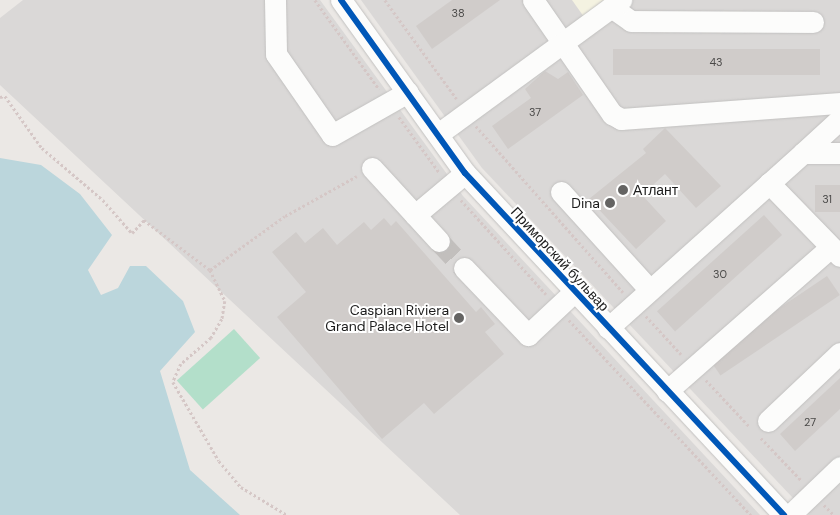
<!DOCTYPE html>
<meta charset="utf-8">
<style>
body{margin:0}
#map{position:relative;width:840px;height:515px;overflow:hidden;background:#ebe8e5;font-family:"DM Sans",sans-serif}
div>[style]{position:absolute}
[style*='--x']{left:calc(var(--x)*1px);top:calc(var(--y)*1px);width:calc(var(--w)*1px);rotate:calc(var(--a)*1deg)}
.residential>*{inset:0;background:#dad8d7}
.education>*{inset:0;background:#f4f2e1}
.pitch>*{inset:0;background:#b3dfca;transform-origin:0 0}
.water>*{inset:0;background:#bbd6dc}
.building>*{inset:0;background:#d0ccca;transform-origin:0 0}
.minor-tunnel>*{height:21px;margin-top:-10.5px;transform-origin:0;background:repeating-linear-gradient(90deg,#c2bfbd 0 21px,transparent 0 32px)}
.path>*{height:2.5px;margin-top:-1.25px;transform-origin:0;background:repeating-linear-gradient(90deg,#d5c7c6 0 2.5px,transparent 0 5px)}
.roads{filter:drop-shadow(0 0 1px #c2c1c0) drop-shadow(0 0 1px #c2c1c0)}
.minor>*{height:21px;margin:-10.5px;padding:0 10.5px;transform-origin:10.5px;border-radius:10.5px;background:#fcfcfb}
.cycleway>*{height:6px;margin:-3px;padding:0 3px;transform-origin:3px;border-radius:3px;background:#0057b8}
.dots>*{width:14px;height:14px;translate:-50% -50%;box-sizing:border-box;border:2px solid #fff;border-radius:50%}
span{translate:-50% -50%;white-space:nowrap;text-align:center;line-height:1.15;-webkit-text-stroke:4px #fff;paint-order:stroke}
.number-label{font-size:11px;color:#4a4948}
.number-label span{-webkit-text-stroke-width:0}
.poi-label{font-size:14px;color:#1d1d1d}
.left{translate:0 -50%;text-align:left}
.right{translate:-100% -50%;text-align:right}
.street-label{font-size:14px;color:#1d1d1d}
</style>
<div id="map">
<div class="residential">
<i style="clip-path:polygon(23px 0,320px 0,463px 196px,760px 515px,460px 515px,0 85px,0 18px)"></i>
<i style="clip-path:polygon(361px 0,840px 0,840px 515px,809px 515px,482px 168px)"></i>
</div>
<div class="education">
<i style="clip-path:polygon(572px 0,607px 0,584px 17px)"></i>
</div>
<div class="pitch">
<i style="left:234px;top:329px;width:39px;height:77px;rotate:48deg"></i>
</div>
<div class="water">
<i style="clip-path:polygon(0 158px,41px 165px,80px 194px,112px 235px,88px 270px,101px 295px,118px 288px,130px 266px,146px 266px,183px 301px,195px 332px,160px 371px,190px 470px,240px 515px,0 515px)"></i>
</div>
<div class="building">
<i style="clip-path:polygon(452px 0,500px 0,432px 49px,416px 26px)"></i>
<i style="left:613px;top:49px;width:207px;height:26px"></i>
<i style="clip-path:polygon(545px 71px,558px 79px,568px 72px,583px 95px,508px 149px,492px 126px,531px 98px,525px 89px)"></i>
<i style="clip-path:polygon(665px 128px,721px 186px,696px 208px,665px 174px,642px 195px,666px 221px,636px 249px,589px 199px,646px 153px,643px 149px)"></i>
<i style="left:815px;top:185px;width:25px;height:27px"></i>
<i style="left:764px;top:215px;width:27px;height:144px;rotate:48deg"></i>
<i style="clip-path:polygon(384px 218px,391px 226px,396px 221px,476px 312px,481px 307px,495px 324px,485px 332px,504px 354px,434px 414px,424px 403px,382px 439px,277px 317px,306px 292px,272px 252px,296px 232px,305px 243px,323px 228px,337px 245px,364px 222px,371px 230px)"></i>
<i style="left:827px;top:276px;width:23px;height:144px;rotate:56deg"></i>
<i style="clip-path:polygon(840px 378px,840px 409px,795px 451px,780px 434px)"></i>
</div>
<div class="minor-tunnel">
<i style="--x:439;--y:241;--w:37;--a:47"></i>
</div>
<div class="path">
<i style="--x:315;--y:0;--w:110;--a:54.3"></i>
<i style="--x:385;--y:0;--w:122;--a:54"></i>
<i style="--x:0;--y:97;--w:5;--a:-11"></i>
<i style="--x:5;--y:96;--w:64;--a:54.6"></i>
<i style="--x:42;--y:148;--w:80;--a:40.4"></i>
<i style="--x:103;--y:200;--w:44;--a:48.7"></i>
<i style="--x:132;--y:233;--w:18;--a:-47"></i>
<i style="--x:144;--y:220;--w:83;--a:37.1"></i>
<i style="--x:210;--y:270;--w:34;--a:64"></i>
<i style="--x:225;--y:301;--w:18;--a:99"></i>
<i style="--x:222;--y:319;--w:22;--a:120"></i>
<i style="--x:211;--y:338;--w:40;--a:139"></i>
<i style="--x:181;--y:364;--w:20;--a:114"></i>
<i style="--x:173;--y:382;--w:91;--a:59.8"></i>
<i style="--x:219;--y:461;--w:34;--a:50"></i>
<i style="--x:241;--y:487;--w:54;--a:31.3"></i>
<i style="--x:399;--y:117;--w:68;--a:54"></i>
<i style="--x:476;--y:126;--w:222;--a:48.5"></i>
<i style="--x:461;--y:200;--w:127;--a:47.9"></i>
<i style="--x:210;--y:270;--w:92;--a:-35.8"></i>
<i style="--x:285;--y:216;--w:82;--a:-29.1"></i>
<i style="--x:646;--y:316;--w:52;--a:47.4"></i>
<i style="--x:569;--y:320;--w:267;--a:47"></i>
<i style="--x:706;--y:380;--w:64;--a:46.9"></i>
<i style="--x:761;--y:438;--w:59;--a:46.4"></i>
<i style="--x:824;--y:505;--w:14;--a:45"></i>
</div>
<div class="roads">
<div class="minor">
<i style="--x:275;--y:0;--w:54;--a:88.9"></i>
<i style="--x:276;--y:54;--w:98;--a:55.3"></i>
<i style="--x:332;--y:135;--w:87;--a:-29.5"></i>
<i style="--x:341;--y:0;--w:213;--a:54.4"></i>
<i style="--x:465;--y:173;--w:468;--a:47"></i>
<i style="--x:533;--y:0;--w:139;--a:55.3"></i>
<i style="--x:612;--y:114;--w:10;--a:29"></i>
<i style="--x:621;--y:119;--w:220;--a:-4.2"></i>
<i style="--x:611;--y:7;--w:24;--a:35"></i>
<i style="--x:631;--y:21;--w:182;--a:0.3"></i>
<i style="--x:438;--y:134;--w:227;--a:-36.2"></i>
<i style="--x:803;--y:153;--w:50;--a:-42.6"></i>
<i style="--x:372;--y:168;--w:99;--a:47.5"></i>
<i style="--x:769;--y:183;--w:102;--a:45.8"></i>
<i style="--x:561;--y:192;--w:132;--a:47.8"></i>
<i style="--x:415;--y:215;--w:65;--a:-40"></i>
<i style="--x:464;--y:268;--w:93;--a:46.3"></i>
<i style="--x:528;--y:335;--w:63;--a:-43.1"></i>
<i style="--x:608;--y:328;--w:262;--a:-41.9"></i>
<i style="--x:803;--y:153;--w:37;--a:0"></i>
<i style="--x:667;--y:391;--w:218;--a:-41.3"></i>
<i style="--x:768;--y:421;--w:99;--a:-43.4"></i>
<i style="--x:790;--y:515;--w:69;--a:-43.8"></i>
</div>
</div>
<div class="cycleway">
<i style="--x:341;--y:0;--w:213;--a:54.4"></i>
<i style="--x:465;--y:173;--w:468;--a:47"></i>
</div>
<div class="dots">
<i style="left:623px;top:190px;background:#656463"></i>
<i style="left:610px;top:203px;background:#656463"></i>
<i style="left:459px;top:318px;background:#656463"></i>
</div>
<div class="number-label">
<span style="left:458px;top:13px">38</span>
<span style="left:716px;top:62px">43</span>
<span style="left:535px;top:112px">37</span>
<span style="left:827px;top:199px">31</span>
<span style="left:720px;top:274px">30</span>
<span style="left:810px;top:422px">27</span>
</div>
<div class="poi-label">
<span class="left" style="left:633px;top:190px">Атлант</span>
<span class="right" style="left:600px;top:203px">Dina</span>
<span class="right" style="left:449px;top:318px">Caspian Riviera<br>Grand Palace Hotel</span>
</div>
<div class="street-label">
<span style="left:560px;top:259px;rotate:47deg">Приморский бульвар</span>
</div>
</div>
